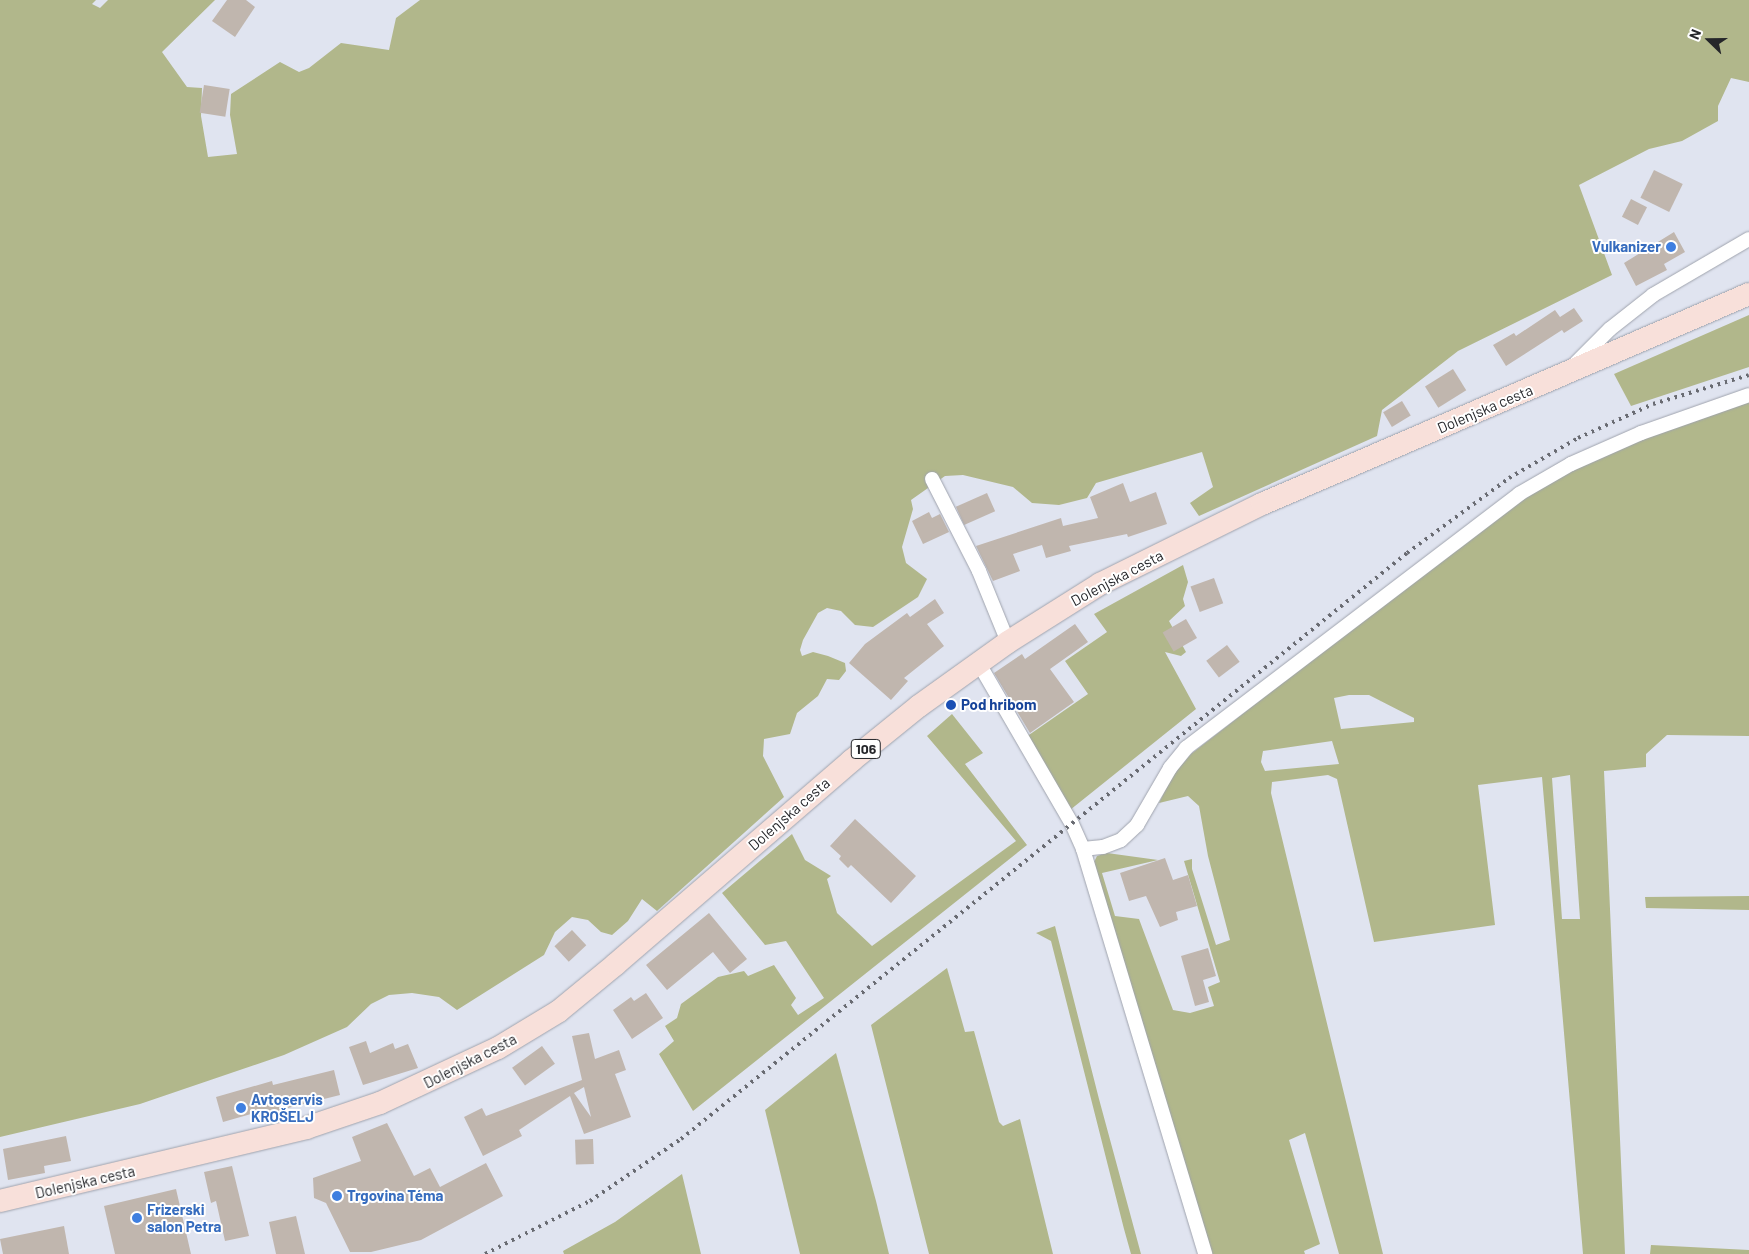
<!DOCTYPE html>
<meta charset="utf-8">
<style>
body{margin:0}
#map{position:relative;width:1749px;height:1254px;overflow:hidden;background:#e0e4f0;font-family:Barlow,sans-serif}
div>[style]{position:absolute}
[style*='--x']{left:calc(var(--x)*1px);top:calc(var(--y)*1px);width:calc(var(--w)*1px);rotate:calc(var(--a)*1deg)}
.green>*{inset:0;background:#b1b78b}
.building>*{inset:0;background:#c0b6ae;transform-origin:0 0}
.roads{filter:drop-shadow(0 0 1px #9fa3ad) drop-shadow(0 0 1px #9fa3ad)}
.minor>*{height:14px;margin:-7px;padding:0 7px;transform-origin:7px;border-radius:7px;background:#fff}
.primary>*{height:22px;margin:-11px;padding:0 11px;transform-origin:11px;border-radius:11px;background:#f8e0da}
.rail>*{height:4px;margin-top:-2px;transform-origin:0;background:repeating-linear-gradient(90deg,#696b72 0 2.5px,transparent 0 7.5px)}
.dots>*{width:14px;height:14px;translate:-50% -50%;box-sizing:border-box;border:2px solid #fff;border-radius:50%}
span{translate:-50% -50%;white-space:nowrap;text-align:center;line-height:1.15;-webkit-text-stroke:4px #fff;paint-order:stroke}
.shield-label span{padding:1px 4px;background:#fff;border:1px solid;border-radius:4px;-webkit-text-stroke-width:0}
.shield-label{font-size:14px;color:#25262a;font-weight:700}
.shop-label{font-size:15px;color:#366cbe;font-weight:700}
.right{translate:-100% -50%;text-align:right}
.left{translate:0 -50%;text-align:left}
.street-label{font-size:15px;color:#25262a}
.transit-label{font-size:15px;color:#164399;font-weight:700}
.north{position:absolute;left:1684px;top:15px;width:50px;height:50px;-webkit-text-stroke:4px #fff;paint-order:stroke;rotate:292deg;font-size:14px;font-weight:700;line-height:20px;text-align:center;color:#25262a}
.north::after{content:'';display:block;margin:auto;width:18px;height:22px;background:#25262a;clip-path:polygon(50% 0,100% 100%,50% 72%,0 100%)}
</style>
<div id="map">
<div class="green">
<i style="clip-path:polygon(0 0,96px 0,92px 4px,100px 8px,108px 0,215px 0,162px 52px,187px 87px,202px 88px,201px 116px,208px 157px,237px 154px,230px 115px,231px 94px,280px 62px,299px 72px,309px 68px,341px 43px,389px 50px,396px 18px,420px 0,1749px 0,1749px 82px,1731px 78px,1718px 106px,1718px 121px,1682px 141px,1649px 149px,1579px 185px,1612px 275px,1458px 351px,1382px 410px,1377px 436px,1199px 516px,1190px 503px,1213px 487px,1202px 452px,1096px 483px,1087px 498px,1059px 505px,1032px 503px,1013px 487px,963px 475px,945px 476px,911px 500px,913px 509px,902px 547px,906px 563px,927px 579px,918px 597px,873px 627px,855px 625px,841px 611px,827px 608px,818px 613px,803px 640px,800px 650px,802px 656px,813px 652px,828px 656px,845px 663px,846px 671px,839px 680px,827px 679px,818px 696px,797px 713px,790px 734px,764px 739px,763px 756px,784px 797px,657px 911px,642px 899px,628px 921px,612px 935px,601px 932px,588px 920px,572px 917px,555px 932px,544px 955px,457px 1010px,439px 997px,412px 993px,389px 995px,371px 1004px,347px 1027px,284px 1055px,140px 1104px,0 1137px)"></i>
<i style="clip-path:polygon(1749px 315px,1749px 367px,1631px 406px,1614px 374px)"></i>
<i style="clip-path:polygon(evenodd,1749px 400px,1749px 736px,1667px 735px,1646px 754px,1646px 767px,1604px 771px,1625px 1254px,1583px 1254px,1542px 777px,1478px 785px,1495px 925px,1374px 942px,1337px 779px,1328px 775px,1272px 782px,1271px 793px,1383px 1254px,1339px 1254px,1305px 1133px,1289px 1140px,1320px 1244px,1304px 1251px,1305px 1254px,1209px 1254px,1094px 862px,1097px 856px,1107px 853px,1158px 860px,1102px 873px,1115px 916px,1139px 919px,1173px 1010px,1190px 1013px,1214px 1006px,1208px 987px,1220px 982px,1184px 861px,1192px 859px,1192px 869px,1216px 945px,1230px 940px,1208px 856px,1199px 806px,1188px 796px,1159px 803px,1172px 776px,1191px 754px,1478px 531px,1536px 491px,1580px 466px,1671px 427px,1749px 400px,1349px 695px,1369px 695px,1414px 718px,1414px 722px,1341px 729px,1334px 698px,1349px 695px,1749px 400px,1332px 741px,1339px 764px,1265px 771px,1261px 762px,1263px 751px,1332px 741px,1749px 400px,1570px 775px,1580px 919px,1562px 919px,1552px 778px,1570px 775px)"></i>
<i style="clip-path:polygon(1183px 565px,1188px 582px,1183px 599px,1185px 606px,1169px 621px,1186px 652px,1181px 656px,1165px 652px,1196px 709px,1070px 810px,1026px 737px,1088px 694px,1065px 661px,1107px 632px,1094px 614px)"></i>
<i style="clip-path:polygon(952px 714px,983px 753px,965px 764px,1027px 845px,693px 1111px,659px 1054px,674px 1041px,665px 1026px,677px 1018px,681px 1004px,718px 977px,744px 971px,748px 976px,774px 965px,796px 998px,791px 1005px,798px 1015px,824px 998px,786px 941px,765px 945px,722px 893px,792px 834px,805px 860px,831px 876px,827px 879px,837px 913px,872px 946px,1016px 841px,927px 736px)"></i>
<i style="clip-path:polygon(1749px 896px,1749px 910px,1646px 908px,1645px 897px)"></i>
<i style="clip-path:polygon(1055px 926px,1099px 1099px,1141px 1254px,1131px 1254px,1124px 1229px,1051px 941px,1036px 933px)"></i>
<i style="clip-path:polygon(947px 968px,965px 1032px,974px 1031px,999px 1122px,1003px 1126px,1020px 1119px,1053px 1254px,929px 1254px,871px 1025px)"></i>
<i style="clip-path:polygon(836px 1053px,876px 1201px,889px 1254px,800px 1254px,765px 1110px)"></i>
<i style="clip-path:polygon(682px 1174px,701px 1254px,564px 1254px,563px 1251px,615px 1222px)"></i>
<i style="clip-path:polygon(1651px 1245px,1749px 1250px,1749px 1254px,1650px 1254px)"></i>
</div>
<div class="building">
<i style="clip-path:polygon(227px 0,246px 0,255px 7px,235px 37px,212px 21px)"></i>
<i style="left:204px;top:85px;width:26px;height:28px;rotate:9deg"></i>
<i style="left:1654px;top:170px;width:32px;height:31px;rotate:26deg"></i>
<i style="left:1631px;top:199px;width:18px;height:20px;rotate:27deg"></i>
<i style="clip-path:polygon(1674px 232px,1685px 252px,1664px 264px,1667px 270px,1636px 286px,1624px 263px)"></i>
<i style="clip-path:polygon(1574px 308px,1583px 321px,1564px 333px,1562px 330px,1506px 366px,1493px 345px,1514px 333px,1516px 336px,1555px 310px,1560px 317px)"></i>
<i style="left:1453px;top:369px;width:25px;height:33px;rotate:58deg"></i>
<i style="left:1402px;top:401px;width:17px;height:22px;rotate:59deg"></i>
<i style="clip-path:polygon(1123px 483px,1130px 502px,1156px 492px,1167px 524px,1128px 537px,1127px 534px,1069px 546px,1071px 551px,1046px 558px,1042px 545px,1013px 554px,1020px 571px,993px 581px,976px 546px,1061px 518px,1063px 526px,1098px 518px,1090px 497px)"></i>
<i style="left:987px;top:493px;width:20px;height:34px;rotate:66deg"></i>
<i style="clip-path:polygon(929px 512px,932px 518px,940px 514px,949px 532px,923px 544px,912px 521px)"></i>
<i style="left:1214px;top:578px;width:27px;height:25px;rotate:70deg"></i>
<i style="clip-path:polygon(935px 599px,944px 613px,927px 624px,944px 646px,904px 678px,908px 681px,891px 700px,849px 663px,865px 644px,907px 613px,910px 617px)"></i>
<i style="left:1186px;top:619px;width:22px;height:27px;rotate:60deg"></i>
<i style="clip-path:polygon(1075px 624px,1088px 642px,1050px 669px,1074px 702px,1030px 733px,994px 673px,1022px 654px,1025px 659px)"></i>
<i style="left:1227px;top:645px;width:21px;height:26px;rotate:53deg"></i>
<i style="clip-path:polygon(855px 819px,916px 876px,891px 903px,851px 865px,848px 868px,839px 859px,841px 856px,830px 846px)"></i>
<i style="clip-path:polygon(1165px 858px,1173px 880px,1188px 875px,1197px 906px,1176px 912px,1178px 920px,1160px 927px,1146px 896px,1129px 901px,1120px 873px)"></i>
<i style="clip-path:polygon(709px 913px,747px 959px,730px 973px,713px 952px,667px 990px,646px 965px)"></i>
<i style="left:572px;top:930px;width:21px;height:24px;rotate:47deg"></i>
<i style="clip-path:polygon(1208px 948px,1216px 976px,1203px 980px,1209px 1002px,1195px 1006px,1181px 956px)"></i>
<i style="clip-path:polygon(646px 993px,663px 1018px,632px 1039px,613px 1010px,631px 997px,634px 1001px)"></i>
<i style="clip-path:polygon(evenodd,589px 1033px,595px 1059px,619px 1050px,626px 1070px,615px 1074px,631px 1117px,584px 1134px,570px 1096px,519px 1130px,522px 1136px,483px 1156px,464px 1117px,482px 1108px,486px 1116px,582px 1080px,572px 1036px,589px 1033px,584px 1087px,591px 1117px,574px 1093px,584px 1087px)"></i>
<i style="clip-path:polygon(366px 1041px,370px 1053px,393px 1043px,395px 1049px,408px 1044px,418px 1068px,363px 1085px,349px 1047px)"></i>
<i style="left:542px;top:1046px;width:22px;height:37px;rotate:54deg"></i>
<i style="clip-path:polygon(334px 1070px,340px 1095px,280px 1110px,281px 1113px,253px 1121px,251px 1114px,223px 1122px,216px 1097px,272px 1081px,273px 1085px)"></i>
<i style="clip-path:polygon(387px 1123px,414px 1176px,430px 1168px,440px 1187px,486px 1163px,503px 1196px,421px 1240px,371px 1252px,350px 1252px,326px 1203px,314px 1198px,313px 1178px,361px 1161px,352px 1137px)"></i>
<i style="clip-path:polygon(66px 1136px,71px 1161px,44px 1166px,45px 1173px,8px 1180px,3px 1149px)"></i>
<i style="left:593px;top:1139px;width:25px;height:18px;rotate:88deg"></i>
<i style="clip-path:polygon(232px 1166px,249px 1236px,225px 1241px,216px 1201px,211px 1203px,204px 1172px)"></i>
<i style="clip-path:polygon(176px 1189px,191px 1254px,115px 1254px,104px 1206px)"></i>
<i style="clip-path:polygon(296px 1216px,305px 1254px,276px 1254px,269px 1222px)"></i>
<i style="clip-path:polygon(64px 1226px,69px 1254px,3px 1254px,0 1239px)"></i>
</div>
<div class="roads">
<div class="minor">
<i style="--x:1576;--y:363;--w:48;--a:-45"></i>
<i style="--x:1610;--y:329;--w:55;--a:-38.3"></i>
<i style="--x:1653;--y:295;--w:111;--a:-30.3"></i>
<i style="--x:932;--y:479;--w:103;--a:62.9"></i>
<i style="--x:979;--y:571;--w:77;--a:67.8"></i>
<i style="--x:978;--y:662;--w:187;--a:59.9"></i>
<i style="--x:1072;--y:824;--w:27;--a:66"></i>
<i style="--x:1083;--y:849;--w:423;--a:73.2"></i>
<i style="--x:1083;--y:849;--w:20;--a:-6"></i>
<i style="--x:1103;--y:847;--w:19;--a:-21"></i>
<i style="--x:1121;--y:840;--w:22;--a:-43"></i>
<i style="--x:1137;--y:825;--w:66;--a:-59.9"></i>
<i style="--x:1170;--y:768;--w:26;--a:-51"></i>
<i style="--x:1186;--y:748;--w:419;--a:-37.3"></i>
<i style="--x:1519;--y:494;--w:60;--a:-30"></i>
<i style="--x:1571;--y:464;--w:77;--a:-23.9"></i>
<i style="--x:1641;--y:433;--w:114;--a:-19.4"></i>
</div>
<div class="primary">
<i style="--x:0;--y:1201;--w:315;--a:-13.4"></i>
<i style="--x:306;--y:1128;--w:78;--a:-18.7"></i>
<i style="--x:380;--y:1103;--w:130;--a:-25"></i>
<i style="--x:498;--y:1048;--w:71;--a:-31.2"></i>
<i style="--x:559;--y:1011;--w:74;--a:-39.5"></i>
<i style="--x:616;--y:964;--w:311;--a:-40.8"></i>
<i style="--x:851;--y:761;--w:87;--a:-39"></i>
<i style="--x:919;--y:706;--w:110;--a:-35.7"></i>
<i style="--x:1008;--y:642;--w:109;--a:-32.2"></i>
<i style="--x:1100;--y:584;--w:181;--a:-26.3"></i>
<i style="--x:1262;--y:504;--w:530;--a:-23.33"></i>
</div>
</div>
<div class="rail">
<i style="--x:485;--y:1254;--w:118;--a:-26.8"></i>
<i style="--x:590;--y:1201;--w:110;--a:-34.3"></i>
<i style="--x:681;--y:1139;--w:933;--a:-38.91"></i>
<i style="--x:1407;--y:553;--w:127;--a:-36.3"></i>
<i style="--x:1509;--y:478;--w:80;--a:-30.1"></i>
<i style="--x:1578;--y:438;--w:82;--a:-24.4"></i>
<i style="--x:1653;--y:404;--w:100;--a:-16.8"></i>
</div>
<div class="dots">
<i style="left:1671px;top:247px;background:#3f7fe0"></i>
<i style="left:951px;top:705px;background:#1a4fb4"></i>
<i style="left:241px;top:1108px;background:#3f7fe0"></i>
<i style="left:337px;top:1196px;background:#3f7fe0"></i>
<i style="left:137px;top:1218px;background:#3f7fe0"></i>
</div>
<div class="shield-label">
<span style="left:866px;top:749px">106</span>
</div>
<div class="shop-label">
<span class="right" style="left:1661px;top:247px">Vulkanizer</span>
<span class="left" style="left:251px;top:1108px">Avtoservis<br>KROŠELJ</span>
<span class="left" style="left:347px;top:1196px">Trgovina Téma</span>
<span class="left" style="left:147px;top:1218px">Frizerski<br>salon Petra</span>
</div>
<div class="street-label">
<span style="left:1485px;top:409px;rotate:-23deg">Dolenjska cesta</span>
<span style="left:1117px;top:578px;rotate:-28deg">Dolenjska cesta</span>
<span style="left:789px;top:814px;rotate:-41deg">Dolenjska cesta</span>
<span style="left:470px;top:1061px;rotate:-27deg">Dolenjska cesta</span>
<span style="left:85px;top:1182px;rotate:-13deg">Dolenjska cesta</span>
</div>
<div class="transit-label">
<span class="left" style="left:961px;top:705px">Pod hribom</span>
</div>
<div class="north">N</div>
</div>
